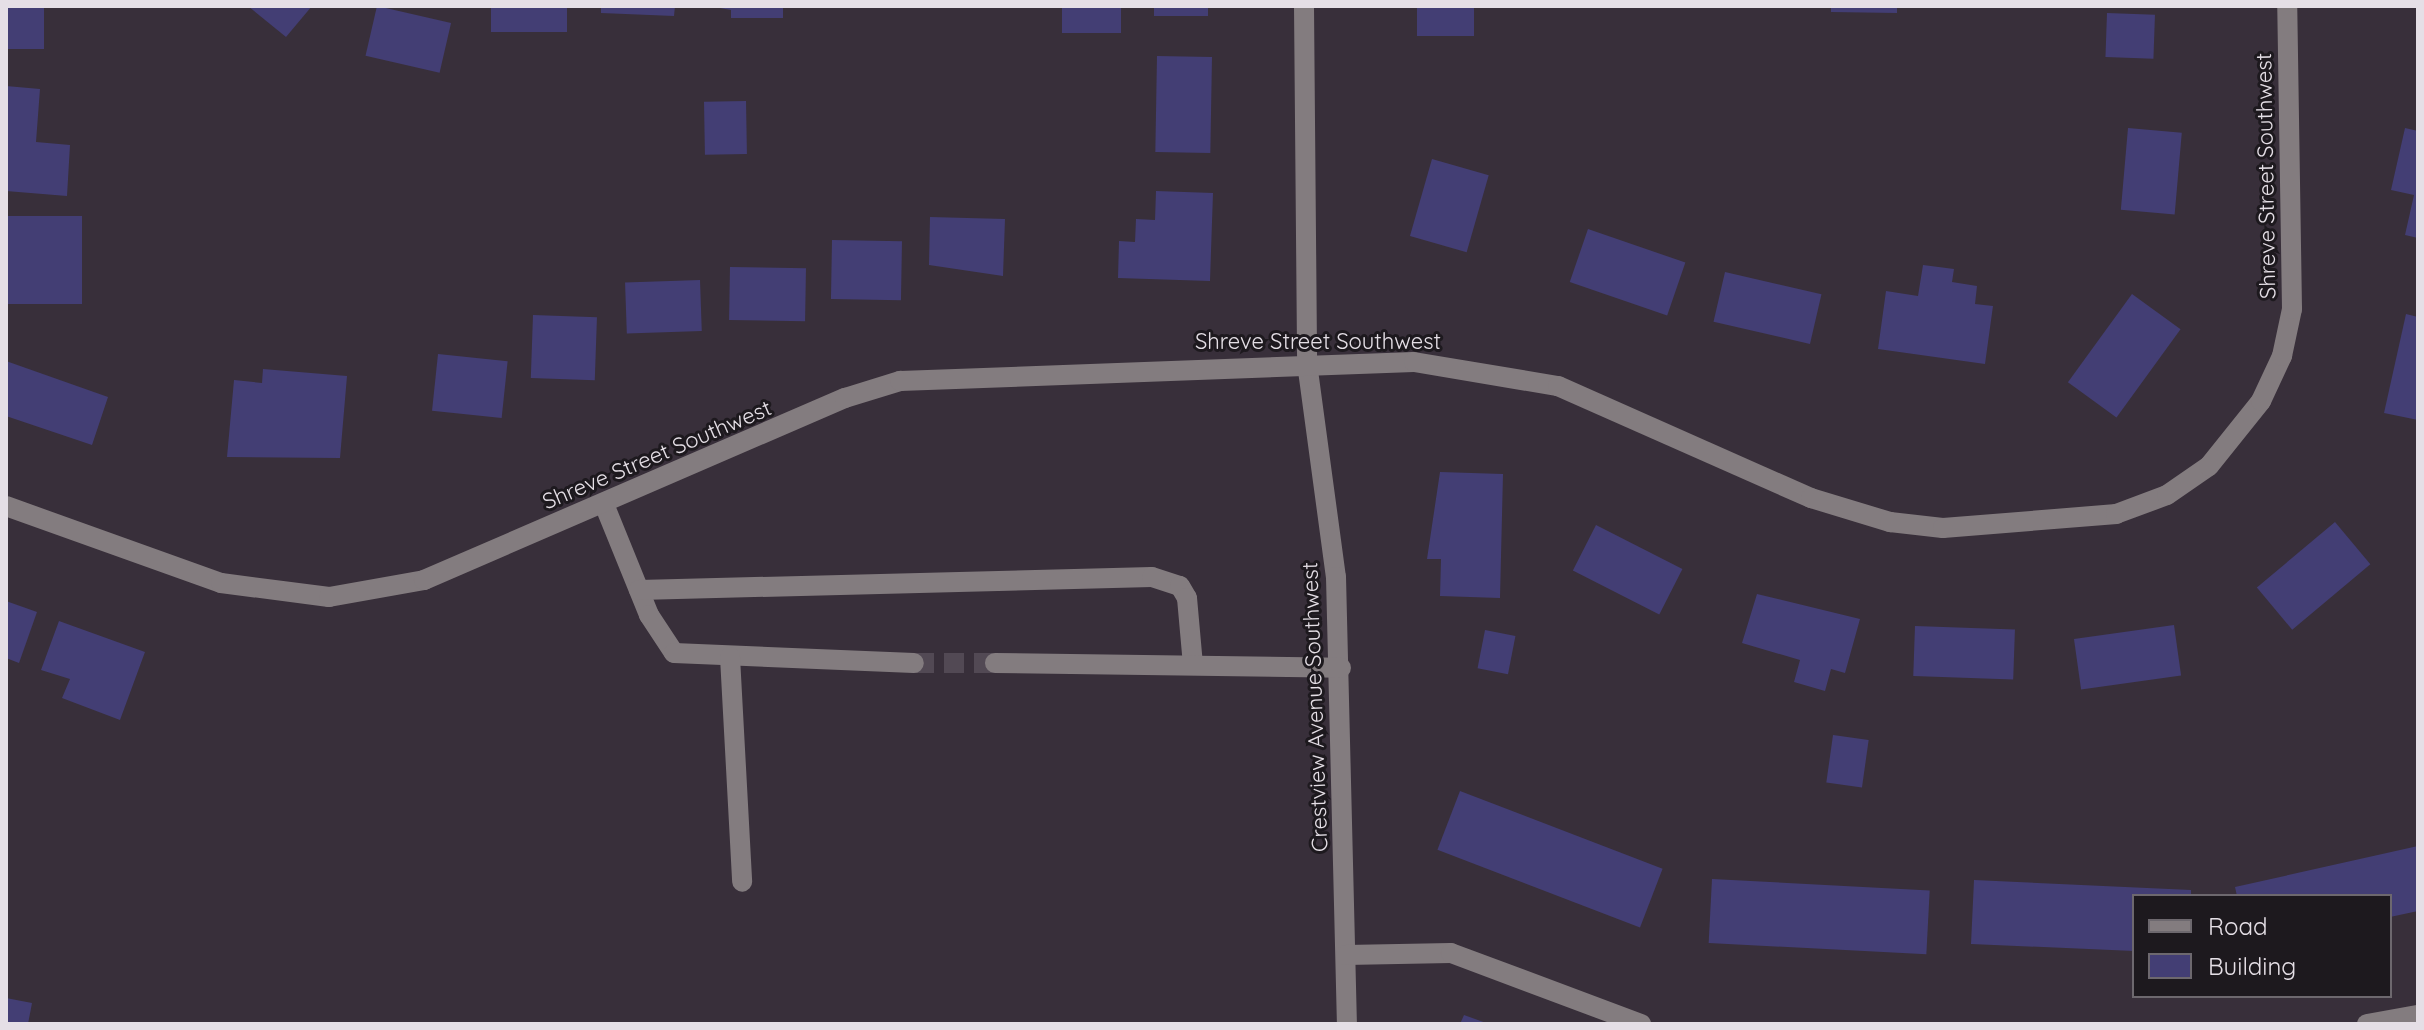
<!DOCTYPE html>
<style>
body{margin:0}
#map{position:relative;width:2424px;height:1030px;overflow:hidden;background:#382f3a;font-family:Quicksand,sans-serif}
div>[style]{position:absolute}
[style*='--x']{left:calc(var(--x)*1px);top:calc(var(--y)*1px);width:calc(var(--w)*1px);rotate:calc(var(--a)*1deg)}
.building>*{inset:0;background:#433e74;transform-origin:0 0}
.minor-tunnel>*{height:20px;margin-top:-10px;transform-origin:0;background:repeating-linear-gradient(90deg,#524954 0 20px,transparent 0 30px)}
.minor>*{height:20px;margin:-10px;padding:0 10px;transform-origin:10px;border-radius:10px;background:#837c7f}
span{translate:-50% -50%;white-space:nowrap;text-align:center;line-height:1.15;-webkit-text-stroke:6px #1d191e;paint-order:stroke}
.street-label{font-size:22px;color:#e5dfe6}
.frame{position:absolute;inset:0;border:8px solid #e5dfe6;pointer-events:none}
.legend{position:absolute;left:2132px;top:894px;width:260px;height:104px;box-sizing:border-box;background:#1d191e;border:2px solid #6d686e;margin:0;padding:10px 14px;list-style:none;font-size:24px;color:#e5dfe6}
.legend li{display:flex;align-items:center;gap:16px;height:40px}
.legend b{width:40px;border:2px solid #6d686e}
</style>
<div id="map">
<div class="building">
<i style="left:6px;top:6px;width:38px;height:43px"></i>
<i style="clip-path:polygon(248px 6px,312px 6px,286px 37px)"></i>
<i style="left:377px;top:6px;width:76px;height:51px;rotate:13deg"></i>
<i style="left:491px;top:6px;width:76px;height:26px"></i>
<i style="clip-path:polygon(601px 6px,675px 6px,674px 16px,601px 13px)"></i>
<i style="clip-path:polygon(709px 6px,783px 6px,783px 18px,731px 18px,731px 10px)"></i>
<i style="left:1062px;top:6px;width:59px;height:27px"></i>
<i style="left:1154px;top:6px;width:54px;height:10px"></i>
<i style="left:1417px;top:6px;width:57px;height:30px"></i>
<i style="clip-path:polygon(1831px 6px,1897px 6px,1897px 13px,1831px 12px)"></i>
<i style="left:2107px;top:13px;width:48px;height:44px;rotate:2deg"></i>
<i style="left:1157px;top:56px;width:55px;height:96px;rotate:1deg"></i>
<i style="clip-path:polygon(6px 86px,40px 89px,36px 142px,70px 145px,67px 196px,6px 191px)"></i>
<i style="left:746px;top:101px;width:53px;height:42px;rotate:89deg"></i>
<i style="left:2128px;top:128px;width:54px;height:82px;rotate:5deg"></i>
<i style="clip-path:polygon(2405px 128px,2418px 131px,2418px 238px,2405px 235px,2414px 195px,2391px 190px)"></i>
<i style="left:1432px;top:159px;width:59px;height:80px;rotate:16deg"></i>
<i style="clip-path:polygon(1156px 191px,1213px 193px,1210px 281px,1118px 278px,1119px 241px,1135px 242px,1136px 219px,1155px 220px)"></i>
<i style="left:6px;top:216px;width:76px;height:88px"></i>
<i style="clip-path:polygon(930px 217px,1005px 219px,1003px 276px,929px 265px)"></i>
<i style="left:1588px;top:229px;width:103px;height:56px;rotate:19deg"></i>
<i style="left:832px;top:240px;width:70px;height:59px;rotate:1deg"></i>
<i style="clip-path:polygon(1923px 265px,1954px 269px,1952px 282px,1977px 286px,1975px 304px,1993px 306px,1985px 364px,1878px 349px,1886px 291px,1918px 296px)"></i>
<i style="left:730px;top:267px;width:76px;height:53px;rotate:1deg"></i>
<i style="left:1725px;top:272px;width:99px;height:51px;rotate:13deg"></i>
<i style="left:700px;top:280px;width:51px;height:75px;rotate:88deg"></i>
<i style="left:2132px;top:294px;width:60px;height:109px;rotate:36deg"></i>
<i style="clip-path:polygon(2406px 314px,2418px 317px,2418px 420px,2384px 413px)"></i>
<i style="left:533px;top:315px;width:64px;height:63px;rotate:2deg"></i>
<i style="left:438px;top:354px;width:70px;height:57px;rotate:6deg"></i>
<i style="clip-path:polygon(6px 361px,108px 397px,92px 445px,6px 416px)"></i>
<i style="clip-path:polygon(263px 369px,347px 376px,340px 458px,227px 457px,234px 380px,262px 383px)"></i>
<i style="clip-path:polygon(1440px 472px,1503px 474px,1500px 598px,1440px 596px,1441px 559px,1427px 559px)"></i>
<i style="left:2335px;top:522px;width:55px;height:102px;rotate:50deg"></i>
<i style="left:1596px;top:525px;width:97px;height:51px;rotate:27deg"></i>
<i style="clip-path:polygon(1757px 594px,1860px 619px,1845px 673px,1831px 669px,1825px 691px,1794px 682px,1800px 660px,1742px 643px)"></i>
<i style="clip-path:polygon(6px 601px,37px 612px,19px 663px,6px 658px)"></i>
<i style="clip-path:polygon(59px 621px,145px 652px,120px 720px,62px 698px,70px 679px,41px 670px)"></i>
<i style="left:2174px;top:625px;width:51px;height:101px;rotate:82deg"></i>
<i style="left:1915px;top:626px;width:100px;height:50px;rotate:2deg"></i>
<i style="left:1485px;top:630px;width:31px;height:39px;rotate:11deg"></i>
<i style="left:1833px;top:735px;width:36px;height:48px;rotate:8deg"></i>
<i style="left:1460px;top:791px;width:217px;height:63px;rotate:21deg"></i>
<i style="clip-path:polygon(2418px 846px,2418px 911px,2390px 917px,2390px 896px,2237px 896px,2235px 887px)"></i>
<i style="left:1712px;top:879px;width:218px;height:64px;rotate:3deg"></i>
<i style="clip-path:polygon(1974px 880px,2191px 890px,2191px 896px,2134px 896px,2134px 951px,1971px 944px)"></i>
<i style="clip-path:polygon(6px 998px,32px 1003px,28px 1024px,6px 1024px)"></i>
<i style="clip-path:polygon(1464px 1015px,1489px 1024px,1460px 1024px)"></i>
</div>
<div class="minor-tunnel">
<i style="--x:914;--y:663;--w:81;--a:0"></i>
</div>
<div class="minor">
<i style="--x:1304;--y:6;--w:357;--a:89.5"></i>
<i style="--x:1307;--y:363;--w:216;--a:82.3"></i>
<i style="--x:1336;--y:577;--w:447;--a:88.6"></i>
<i style="--x:604;--y:504;--w:120;--a:67.9"></i>
<i style="--x:649;--y:615;--w:45;--a:56.7"></i>
<i style="--x:674;--y:653;--w:240;--a:2.4"></i>
<i style="--x:6;--y:506;--w:228;--a:19.7"></i>
<i style="--x:221;--y:583;--w:109;--a:7.4"></i>
<i style="--x:329;--y:597;--w:97;--a:-10.1"></i>
<i style="--x:424;--y:580;--w:459;--a:-23.4"></i>
<i style="--x:845;--y:398;--w:58;--a:-17.2"></i>
<i style="--x:900;--y:381;--w:514;--a:-2.12"></i>
<i style="--x:1414;--y:362;--w:146;--a:9.5"></i>
<i style="--x:1558;--y:386;--w:277;--a:23.9"></i>
<i style="--x:1811;--y:498;--w:83;--a:16.9"></i>
<i style="--x:1890;--y:522;--w:53;--a:6.5"></i>
<i style="--x:1943;--y:528;--w:174;--a:-4.6"></i>
<i style="--x:2116;--y:514;--w:54;--a:-20.4"></i>
<i style="--x:2167;--y:495;--w:51;--a:-34.6"></i>
<i style="--x:2209;--y:466;--w:83;--a:-51.3"></i>
<i style="--x:2261;--y:401;--w:50;--a:-65"></i>
<i style="--x:2282;--y:356;--w:48;--a:-78"></i>
<i style="--x:2292;--y:309;--w:303;--a:-90.9"></i>
<i style="--x:639;--y:590;--w:513;--a:-1.45"></i>
<i style="--x:1152;--y:577;--w:29;--a:18"></i>
<i style="--x:1180;--y:586;--w:14;--a:60"></i>
<i style="--x:1187;--y:598;--w:67;--a:84.9"></i>
<i style="--x:730;--y:657;--w:225;--a:86.9"></i>
<i style="--x:995;--y:663;--w:346;--a:0.8"></i>
<i style="--x:1346;--y:955;--w:105;--a:-1.1"></i>
<i style="--x:1451;--y:953;--w:203;--a:20.5"></i>
<i style="--x:2367;--y:1024;--w:52;--a:-10"></i>
</div>
<div class="street-label">
<span style="left:2266px;top:176px;rotate:-91deg">Shreve Street Southwest</span>
<span style="left:1318px;top:342px">Shreve Street Southwest</span>
<span style="left:657px;top:455px;rotate:-23deg">Shreve Street Southwest</span>
<span style="left:1315px;top:707px;rotate:-92deg">Crestview Avenue Southwest</span>
</div>
<div class="frame"></div>
<ul class="legend">
<li><b style="height:10px;background:#837c7f"></b>Road</li>
<li><b style="height:22px;background:#433e74"></b>Building</li>
</ul>
</div>
